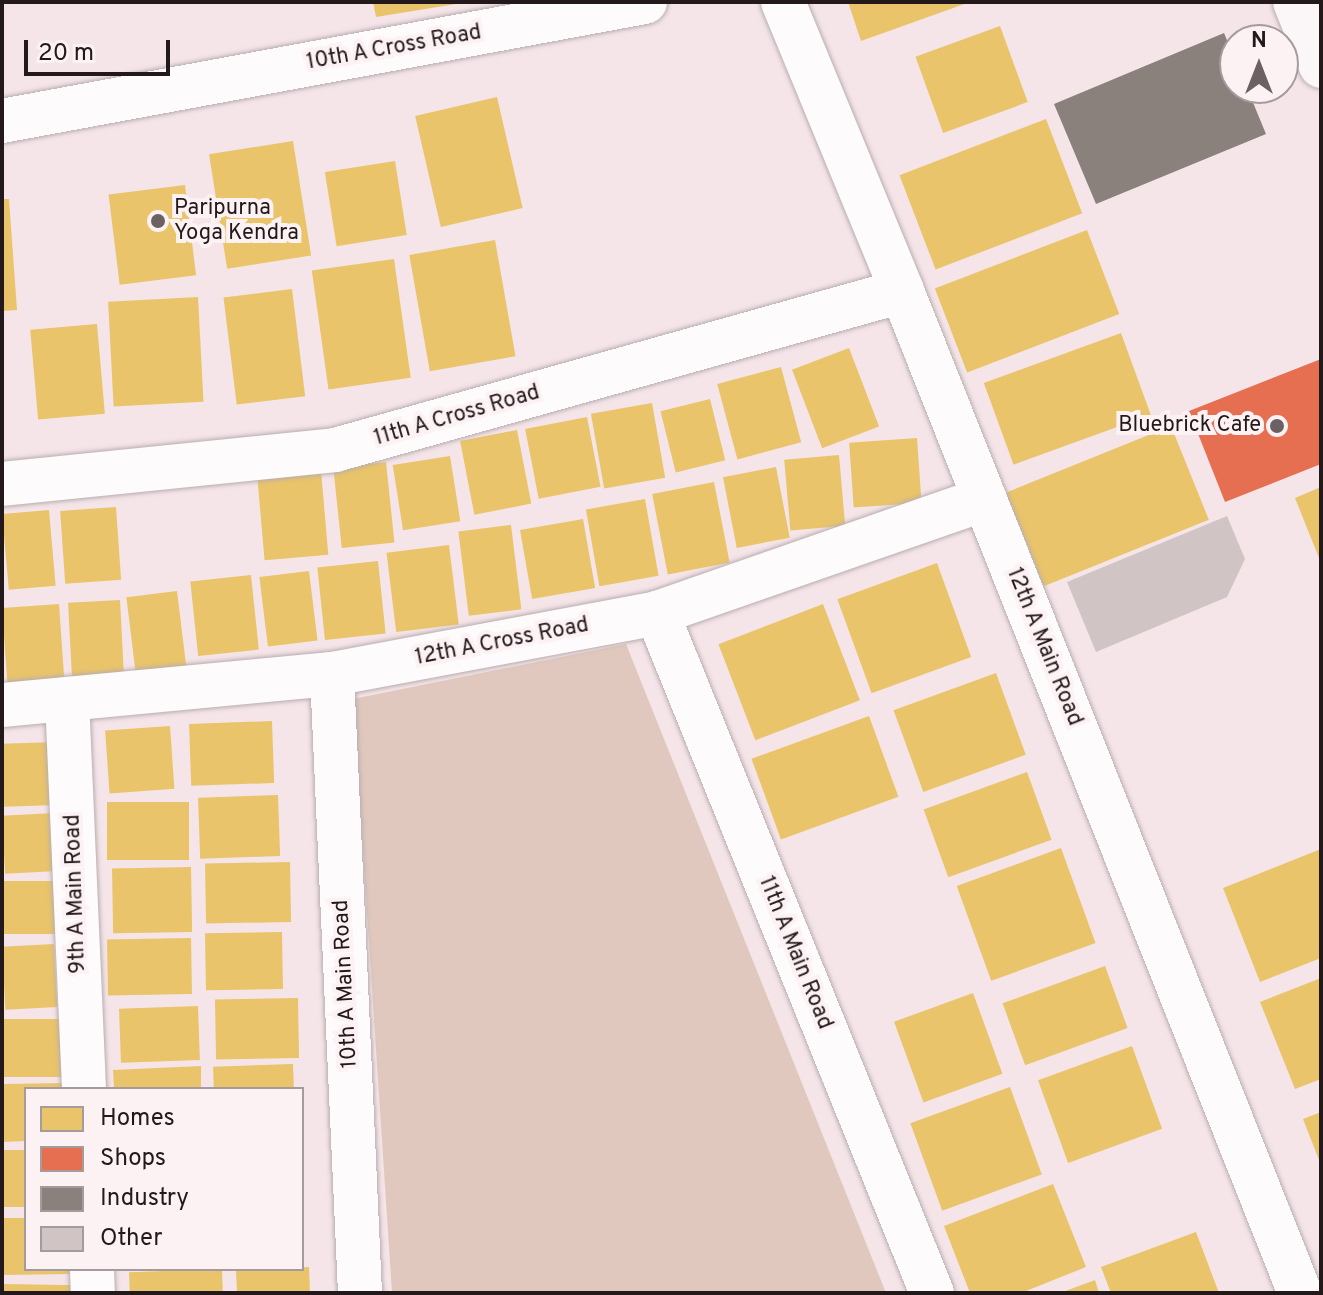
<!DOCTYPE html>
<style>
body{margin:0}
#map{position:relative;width:1323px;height:1295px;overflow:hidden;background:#f5e5e8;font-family:Overpass,sans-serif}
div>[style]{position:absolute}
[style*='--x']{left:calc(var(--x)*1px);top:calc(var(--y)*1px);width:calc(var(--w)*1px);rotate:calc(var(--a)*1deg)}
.green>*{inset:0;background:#e0c8be}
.homes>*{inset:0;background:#e9c46a;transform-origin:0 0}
.shops>*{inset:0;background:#e76f51}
.industry>*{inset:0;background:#8a817c}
.building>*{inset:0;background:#d0c4c4}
.roads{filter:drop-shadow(0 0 2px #b8adaf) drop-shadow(0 0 2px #b8adaf)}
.street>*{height:44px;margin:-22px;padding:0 22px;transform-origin:22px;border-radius:22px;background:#fefbfc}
.secondary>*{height:44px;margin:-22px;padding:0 22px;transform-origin:22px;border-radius:22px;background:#fbf6f8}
.dots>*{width:22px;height:22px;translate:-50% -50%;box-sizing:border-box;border:4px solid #fcf1f3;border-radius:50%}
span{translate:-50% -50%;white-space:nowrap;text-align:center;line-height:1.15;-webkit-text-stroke:8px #fcf1f3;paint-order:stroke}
.street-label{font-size:22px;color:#23191b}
.poi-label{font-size:22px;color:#23191b}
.left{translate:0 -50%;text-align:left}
.right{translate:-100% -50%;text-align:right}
.frame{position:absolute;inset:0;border:4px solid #23191b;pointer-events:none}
.legend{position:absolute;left:24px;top:1087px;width:280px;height:184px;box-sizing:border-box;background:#fcf1f3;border:2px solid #a59b9d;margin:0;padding:10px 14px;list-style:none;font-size:24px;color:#23191b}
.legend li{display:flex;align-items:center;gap:16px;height:40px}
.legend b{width:40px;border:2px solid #a59b9d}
.north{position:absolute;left:1219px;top:24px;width:80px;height:80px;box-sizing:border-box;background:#fcf1f3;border:2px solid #a59b9d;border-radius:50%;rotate:0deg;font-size:22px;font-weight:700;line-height:32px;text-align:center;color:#23191b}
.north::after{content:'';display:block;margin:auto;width:28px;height:36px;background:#6c6063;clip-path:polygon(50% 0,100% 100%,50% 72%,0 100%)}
.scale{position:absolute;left:24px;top:40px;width:146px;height:36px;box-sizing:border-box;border:4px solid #23191b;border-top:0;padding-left:10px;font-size:24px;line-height:28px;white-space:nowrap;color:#23191b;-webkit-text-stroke:6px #fcf1f3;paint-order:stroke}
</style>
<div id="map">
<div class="green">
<i style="clip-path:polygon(626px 644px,886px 1293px,392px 1293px,353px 699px)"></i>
</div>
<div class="homes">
<i style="clip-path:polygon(373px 2px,456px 2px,456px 4px,376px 17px)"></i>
<i style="clip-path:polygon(848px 2px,970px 2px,861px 41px)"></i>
<i style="left:1000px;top:26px;width:81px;height:90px;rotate:70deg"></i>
<i style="left:497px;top:97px;width:114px;height:84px;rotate:77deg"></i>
<i style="left:1046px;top:119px;width:101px;height:157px;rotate:69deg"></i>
<i style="left:293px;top:141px;width:116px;height:85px;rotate:81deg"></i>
<i style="left:395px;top:161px;width:75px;height:71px;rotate:81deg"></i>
<i style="left:185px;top:185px;width:91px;height:77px;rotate:83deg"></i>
<i style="clip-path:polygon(2px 199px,9px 199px,17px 310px,2px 311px)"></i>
<i style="left:1087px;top:230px;width:90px;height:163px;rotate:69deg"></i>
<i style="left:495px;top:240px;width:118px;height:87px;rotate:80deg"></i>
<i style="left:394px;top:259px;width:120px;height:83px;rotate:82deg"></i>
<i style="left:292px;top:289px;width:108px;height:69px;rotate:83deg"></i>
<i style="left:198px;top:297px;width:105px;height:90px;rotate:87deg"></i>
<i style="left:97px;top:324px;width:90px;height:67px;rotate:85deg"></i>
<i style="left:1121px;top:333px;width:87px;height:146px;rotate:70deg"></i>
<i style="left:849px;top:348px;width:84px;height:61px;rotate:69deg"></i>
<i style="left:781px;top:367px;width:78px;height:66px;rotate:75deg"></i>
<i style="left:710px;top:399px;width:63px;height:51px;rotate:76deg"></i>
<i style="left:652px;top:403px;width:76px;height:62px;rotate:80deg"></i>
<i style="left:587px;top:417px;width:71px;height:63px;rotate:79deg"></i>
<i style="left:1171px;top:426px;width:101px;height:178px;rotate:68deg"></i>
<i style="left:517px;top:430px;width:75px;height:58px;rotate:79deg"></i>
<i style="left:917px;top:438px;width:65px;height:68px;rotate:86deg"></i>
<i style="left:839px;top:455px;width:71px;height:55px;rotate:85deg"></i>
<i style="left:450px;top:456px;width:66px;height:58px;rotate:81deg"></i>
<i style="left:386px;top:462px;width:81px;height:53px;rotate:84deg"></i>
<i style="left:776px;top:467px;width:72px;height:54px;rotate:79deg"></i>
<i style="left:321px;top:471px;width:84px;height:64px;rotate:85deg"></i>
<i style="left:714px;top:482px;width:82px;height:63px;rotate:79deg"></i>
<i style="clip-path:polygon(1321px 487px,1321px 563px,1295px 498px)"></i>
<i style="left:645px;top:499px;width:78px;height:60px;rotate:80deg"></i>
<i style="left:116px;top:507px;width:73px;height:56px;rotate:86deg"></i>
<i style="left:49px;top:510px;width:76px;height:47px;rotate:85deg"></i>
<i style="left:583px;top:519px;width:70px;height:64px;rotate:80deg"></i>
<i style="left:511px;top:525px;width:85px;height:53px;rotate:83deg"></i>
<i style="left:449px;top:545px;width:80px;height:63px;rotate:83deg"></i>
<i style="left:378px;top:561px;width:73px;height:61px;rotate:84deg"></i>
<i style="left:937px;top:563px;width:100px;height:106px;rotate:70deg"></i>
<i style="left:309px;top:571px;width:70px;height:50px;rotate:83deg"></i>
<i style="left:251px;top:575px;width:75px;height:61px;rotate:84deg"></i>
<i style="left:177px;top:591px;width:75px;height:51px;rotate:83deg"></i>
<i style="left:120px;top:600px;width:74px;height:52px;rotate:87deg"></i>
<i style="left:59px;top:604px;width:79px;height:57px;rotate:86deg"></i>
<i style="left:823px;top:604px;width:103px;height:112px;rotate:69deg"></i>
<i style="left:996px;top:673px;width:87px;height:109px;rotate:70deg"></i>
<i style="left:869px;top:716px;width:86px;height:125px;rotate:70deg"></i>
<i style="left:272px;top:721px;width:62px;height:83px;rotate:88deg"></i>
<i style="left:170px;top:726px;width:63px;height:65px;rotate:86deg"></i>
<i style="left:54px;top:742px;width:63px;height:52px;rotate:88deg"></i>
<i style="left:1027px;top:772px;width:72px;height:110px;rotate:70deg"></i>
<i style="left:278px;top:795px;width:61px;height:80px;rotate:88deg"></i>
<i style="left:189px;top:802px;width:58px;height:82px;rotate:90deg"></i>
<i style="left:54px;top:813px;width:58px;height:52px;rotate:87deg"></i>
<i style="left:1061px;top:848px;width:101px;height:111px;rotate:70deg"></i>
<i style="clip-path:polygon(1321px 849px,1321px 958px,1260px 982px,1223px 888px)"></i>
<i style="left:290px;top:862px;width:60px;height:85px;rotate:89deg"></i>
<i style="left:191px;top:867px;width:65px;height:79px;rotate:89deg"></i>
<i style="left:2px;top:881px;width:53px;height:53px"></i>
<i style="left:282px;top:932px;width:57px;height:77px;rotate:89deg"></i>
<i style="left:191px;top:938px;width:56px;height:84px;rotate:89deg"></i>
<i style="left:54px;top:944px;width:63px;height:52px;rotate:87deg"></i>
<i style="left:1105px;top:966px;width:66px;height:109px;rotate:70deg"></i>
<i style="clip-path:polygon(1321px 978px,1321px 1079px,1295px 1089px,1260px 1002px)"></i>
<i style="left:973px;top:993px;width:86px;height:84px;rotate:70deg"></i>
<i style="left:298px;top:998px;width:60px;height:83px;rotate:89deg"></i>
<i style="left:198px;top:1006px;width:54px;height:79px;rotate:88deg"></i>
<i style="left:2px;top:1019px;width:65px;height:58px"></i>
<i style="left:1132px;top:1046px;width:88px;height:100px;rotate:70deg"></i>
<i style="left:293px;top:1064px;width:25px;height:80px;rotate:88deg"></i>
<i style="clip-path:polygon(201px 1066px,201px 1089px,114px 1089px,113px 1070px)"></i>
<i style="clip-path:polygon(67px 1083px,67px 1089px,26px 1089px,26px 1141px,2px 1142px,2px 1084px)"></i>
<i style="left:1010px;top:1087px;width:93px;height:106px;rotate:70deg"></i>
<i style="clip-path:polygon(1321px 1112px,1321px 1165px,1303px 1119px)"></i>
<i style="left:26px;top:1150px;width:57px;height:24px;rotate:90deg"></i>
<i style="clip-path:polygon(1053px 1184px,1086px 1267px,1021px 1293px,970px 1293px,944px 1226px)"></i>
<i style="clip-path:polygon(2px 1218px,26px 1218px,26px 1269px,72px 1269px,72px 1274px,2px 1275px)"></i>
<i style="clip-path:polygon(1196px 1232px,1219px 1293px,1111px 1293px,1101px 1267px)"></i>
<i style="clip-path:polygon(309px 1267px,310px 1293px,237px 1293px,236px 1271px)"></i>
<i style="left:222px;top:1269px;width:24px;height:93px;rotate:88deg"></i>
<i style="clip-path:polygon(1095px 1280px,1099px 1293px,1060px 1293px)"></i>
<i style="left:2px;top:1284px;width:78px;height:9px;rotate:1deg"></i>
</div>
<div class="shops">
<i style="clip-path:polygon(1321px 359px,1321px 464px,1225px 502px,1189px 411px)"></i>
</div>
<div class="industry">
<i style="clip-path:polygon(1224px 33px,1235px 59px,1235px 88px,1247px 88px,1266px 134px,1096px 204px,1054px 104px)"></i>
</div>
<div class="building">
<i style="clip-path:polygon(1227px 516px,1245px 559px,1227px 597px,1096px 652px,1067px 582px)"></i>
</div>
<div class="roads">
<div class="street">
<i style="--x:783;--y:2;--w:313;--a:67.6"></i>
<i style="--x:902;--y:291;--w:1078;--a:68.34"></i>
<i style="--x:2;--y:121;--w:654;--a:-10.49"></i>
<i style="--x:2;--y:484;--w:335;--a:-5.8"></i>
<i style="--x:335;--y:450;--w:589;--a:-15.66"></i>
<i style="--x:657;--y:613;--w:734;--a:67.98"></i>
<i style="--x:332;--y:674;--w:620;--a:87.41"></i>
<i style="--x:67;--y:699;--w:390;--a:87.5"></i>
<i style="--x:2;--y:705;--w:331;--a:-5.4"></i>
<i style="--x:332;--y:674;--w:331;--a:-10.6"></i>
<i style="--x:657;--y:613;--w:347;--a:-19.2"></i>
<i style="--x:92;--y:1269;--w:24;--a:88"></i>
</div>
<div class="secondary">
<i style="--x:1295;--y:2;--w:69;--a:67.9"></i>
</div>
</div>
<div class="dots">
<i style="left:158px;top:221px;background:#6c6063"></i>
<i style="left:1277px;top:426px;background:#6c6063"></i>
</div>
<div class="street-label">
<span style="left:394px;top:48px;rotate:-10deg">10th A Cross Road</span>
<span style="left:457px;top:416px;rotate:-16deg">11th A Cross Road</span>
<span style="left:502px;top:642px;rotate:-11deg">12th A Cross Road</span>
<span style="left:1044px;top:647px;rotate:68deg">12th A Main Road</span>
<span style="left:76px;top:894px;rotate:-92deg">9th A Main Road</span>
<span style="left:795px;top:953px;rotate:68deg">11th A Main Road</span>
<span style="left:346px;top:984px;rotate:-93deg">10th A Main Road</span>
</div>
<div class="poi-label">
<span class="left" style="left:174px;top:221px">Paripurna<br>Yoga Kendra</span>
<span class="right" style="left:1261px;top:426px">Bluebrick Cafe</span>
</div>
<div class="frame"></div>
<ul class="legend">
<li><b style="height:22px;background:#e9c46a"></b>Homes</li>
<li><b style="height:22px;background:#e76f51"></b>Shops</li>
<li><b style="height:22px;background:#8a817c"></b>Industry</li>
<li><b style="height:22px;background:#d0c4c4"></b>Other</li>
</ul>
<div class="north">N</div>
<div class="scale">20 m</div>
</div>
